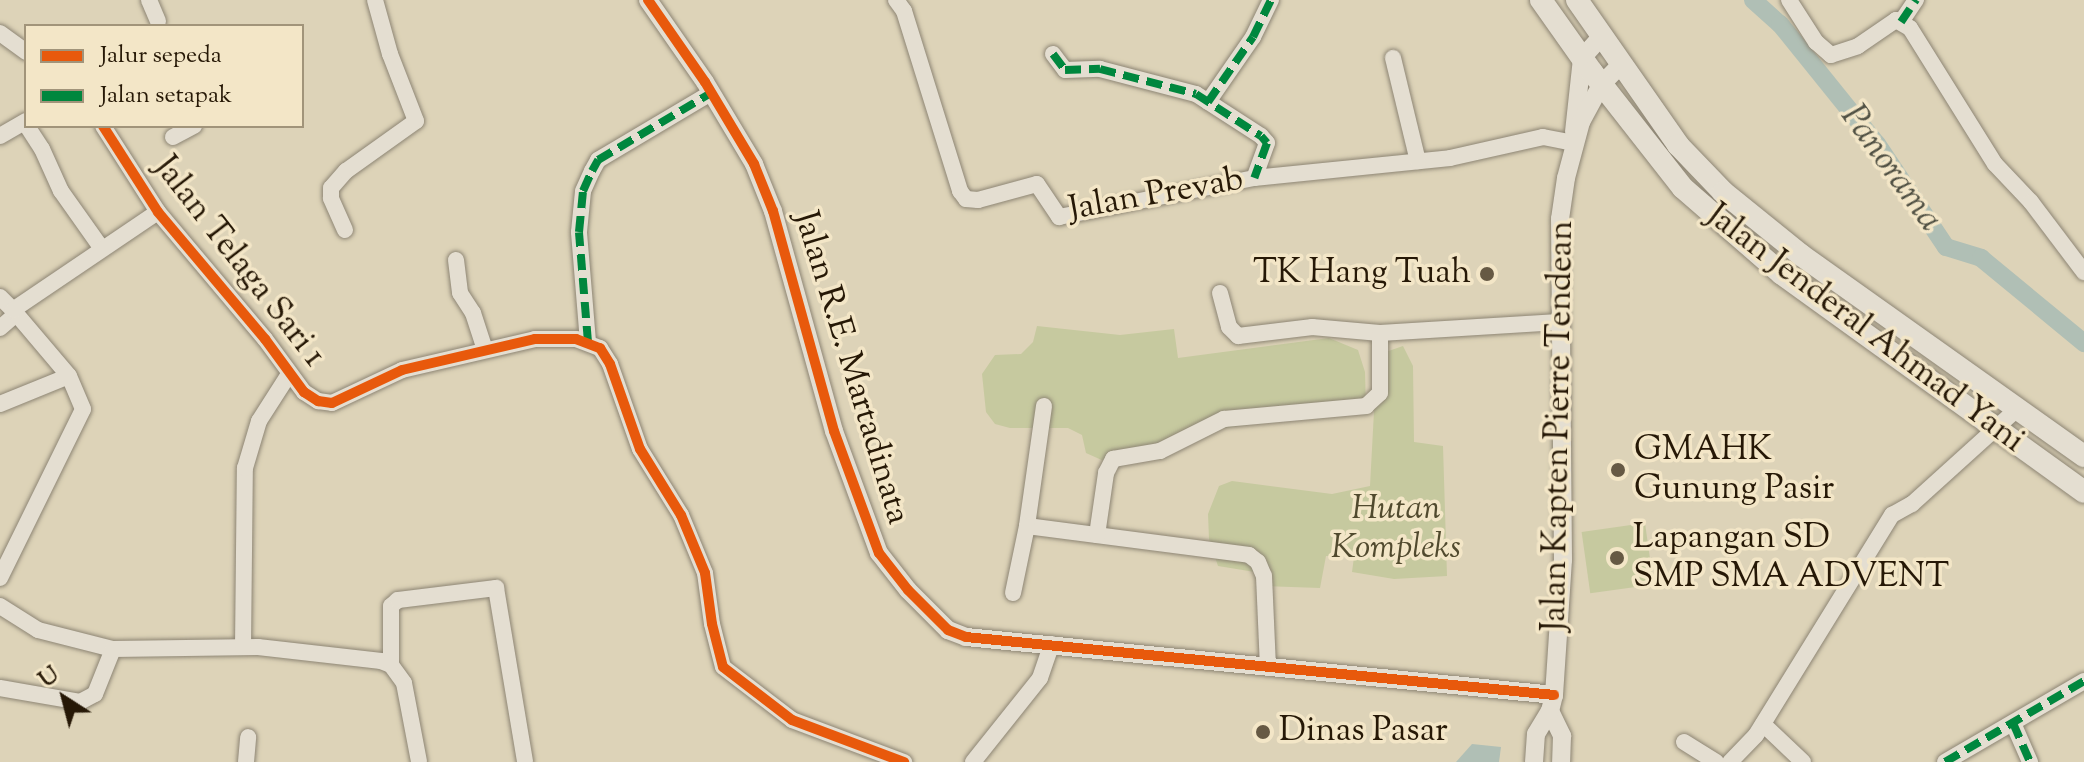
<!DOCTYPE html>
<style>
body{margin:0}
#map{position:relative;width:2084px;height:762px;overflow:hidden;background:#ddd3b8;font-family:"Sorts Mill Goudy",serif}
div>[style]{position:absolute}
[style*='--x']{left:calc(var(--x)*1px);top:calc(var(--y)*1px);width:calc(var(--w)*1px);rotate:calc(var(--a)*1deg)}
.green>*{inset:0;background:#c6c99f;transform-origin:0 0}
.water>*{inset:0;background:#b0bfb5}
.canal>*{height:18px;margin:-9px;padding:0 9px;transform-origin:9px;border-radius:9px;background:#b0bfb5}
.roads{filter:drop-shadow(0 0 2px #8d8574) drop-shadow(0 0 2px #8d8574)}
.minor>*{height:16px;margin:-8px;padding:0 8px;transform-origin:8px;border-radius:8px;background:#e4ded1}
.tertiary>*{height:18px;margin:-9px;padding:0 9px;transform-origin:9px;border-radius:9px;background:#e4ded1}
.secondary>*{height:22px;margin:-11px;padding:0 11px;transform-origin:11px;border-radius:11px;background:#e4ded1}
.quiet>*{height:8px;margin-top:-4px;transform-origin:0;background:repeating-linear-gradient(90deg,#00873e 0 16px,transparent 0 24px)}
.cycleway>*{height:10px;margin:-5px;padding:0 5px;transform-origin:5px;border-radius:5px;background:#e8590c}
.dots>*{width:22px;height:22px;translate:-50% -50%;box-sizing:border-box;border:4px solid #f3e6c7;border-radius:50%}
span{translate:-50% -50%;white-space:nowrap;text-align:center;line-height:1.15;-webkit-text-stroke:7px #f3e6c7;paint-order:stroke}
.street-label{font-size:34px;color:#261806}
.poi-label{font-size:34px;color:#261806}
.right{translate:-100% -50%;text-align:right}
.left{translate:0 -50%;text-align:left}
.park-label{font-size:34px;color:#514a2e;font-style:italic}
.water-label{font-size:36px;color:#505043;font-style:italic}
.legend{position:absolute;left:24px;top:24px;width:280px;height:104px;box-sizing:border-box;background:#f3e6c7;border:2px solid #a1947a;margin:0;padding:10px 14px;list-style:none;font-size:24px;color:#261806}
.legend li{display:flex;align-items:center;gap:16px;height:40px}
.legend b{width:40px;border:2px solid #a1947a}
.north{position:absolute;left:24px;top:658px;width:80px;height:80px;-webkit-text-stroke:6px #f3e6c7;paint-order:stroke;rotate:324deg;font-size:22px;font-weight:700;line-height:32px;text-align:center;color:#261806}
.north::after{content:'';display:block;margin:auto;width:28px;height:36px;background:#261806;clip-path:polygon(50% 0,100% 100%,50% 72%,0 100%)}
</style>
<div id="map">
<div class="green">
<i style="clip-path:polygon(1037px 326px,1120px 335px,1174px 329px,1178px 358px,1329px 338px,1358px 350px,1365px 372px,1366px 409px,1195px 432px,1106px 462px,1086px 453px,1082px 435px,1068px 428px,1010px 428px,995px 424px,986px 412px,982px 374px,995px 355px,1021px 354px,1033px 342px)"></i>
<i style="clip-path:polygon(1403px 346px,1413px 366px,1414px 442px,1443px 446px,1447px 576px,1394px 579px,1352px 572px,1354px 557px,1326px 556px,1320px 588px,1265px 586px,1255px 572px,1218px 566px,1209px 539px,1208px 514px,1219px 486px,1232px 481px,1332px 494px,1370px 486px,1377px 355px)"></i>
<i style="left:1645px;top:523px;width:62px;height:64px;rotate:82deg"></i>
</div>
<div class="water">
<i style="clip-path:polygon(1472px 744px,1501px 747px,1499px 762px,1456px 762px)"></i>
</div>
<div class="canal">
<i style="--x:1753;--y:0;--w:36;--a:42"></i>
<i style="--x:1780;--y:24;--w:154;--a:51.1"></i>
<i style="--x:1877;--y:144;--w:124;--a:56.2"></i>
<i style="--x:1946;--y:247;--w:37;--a:17"></i>
<i style="--x:1981;--y:258;--w:134;--a:39.5"></i>
</div>
<div class="roads">
<div class="minor">
<i style="--x:149;--y:0;--w:23;--a:67"></i>
<i style="--x:896;--y:0;--w:14;--a:54"></i>
<i style="--x:904;--y:11;--w:189;--a:72.7"></i>
<i style="--x:960;--y:191;--w:10;--a:53"></i>
<i style="--x:966;--y:199;--w:12;--a:5"></i>
<i style="--x:978;--y:200;--w:61;--a:-15.2"></i>
<i style="--x:1037;--y:184;--w:40;--a:56"></i>
<i style="--x:1059;--y:217;--w:199;--a:-11.3"></i>
<i style="--x:1254;--y:178;--w:197;--a:-5.8"></i>
<i style="--x:1450;--y:158;--w:95;--a:-12.7"></i>
<i style="--x:1543;--y:137;--w:32;--a:11"></i>
<i style="--x:1789;--y:0;--w:50;--a:57.3"></i>
<i style="--x:1816;--y:42;--w:20;--a:41"></i>
<i style="--x:1831;--y:55;--w:28;--a:-18"></i>
<i style="--x:1858;--y:46;--w:46;--a:-34.4"></i>
<i style="--x:1896;--y:20;--w:16;--a:30"></i>
<i style="--x:1910;--y:28;--w:160;--a:58"></i>
<i style="--x:1995;--y:164;--w:52;--a:46.5"></i>
<i style="--x:2031;--y:202;--w:88;--a:52.9"></i>
<i style="--x:1901;--y:22;--w:27;--a:-56"></i>
<i style="--x:0;--y:33;--w:32;--a:36"></i>
<i style="--x:1053;--y:54;--w:20;--a:53"></i>
<i style="--x:1065;--y:70;--w:35;--a:-2"></i>
<i style="--x:1100;--y:69;--w:99;--a:14.6"></i>
<i style="--x:1196;--y:94;--w:77;--a:32.9"></i>
<i style="--x:1261;--y:136;--w:9;--a:49"></i>
<i style="--x:1267;--y:143;--w:37;--a:110"></i>
<i style="--x:1393;--y:58;--w:106;--a:76.4"></i>
<i style="--x:1208;--y:102;--w:79;--a:-55.3"></i>
<i style="--x:1253;--y:37;--w:41;--a:-64.1"></i>
<i style="--x:27;--y:126;--w:27;--a:57"></i>
<i style="--x:42;--y:149;--w:46;--a:65.7"></i>
<i style="--x:61;--y:191;--w:71;--a:54.7"></i>
<i style="--x:103;--y:126;--w:102;--a:57.4"></i>
<i style="--x:158;--y:212;--w:166;--a:49.9"></i>
<i style="--x:265;--y:339;--w:66;--a:53.7"></i>
<i style="--x:304;--y:392;--w:17;--a:33"></i>
<i style="--x:318;--y:401;--w:14;--a:8"></i>
<i style="--x:332;--y:403;--w:77;--a:-25.2"></i>
<i style="--x:402;--y:370;--w:137;--a:-13.1"></i>
<i style="--x:535;--y:339;--w:41;--a:0"></i>
<i style="--x:576;--y:339;--w:26;--a:21"></i>
<i style="--x:600;--y:348;--w:19;--a:58"></i>
<i style="--x:610;--y:364;--w:90;--a:70.6"></i>
<i style="--x:640;--y:449;--w:78;--a:58.2"></i>
<i style="--x:681;--y:515;--w:63;--a:67.5"></i>
<i style="--x:705;--y:573;--w:51;--a:82.2"></i>
<i style="--x:712;--y:624;--w:44;--a:75.7"></i>
<i style="--x:723;--y:667;--w:87;--a:37.5"></i>
<i style="--x:792;--y:720;--w:120;--a:20.6"></i>
<i style="--x:0;--y:136;--w:30;--a:-30"></i>
<i style="--x:173;--y:137;--w:24;--a:-28"></i>
<i style="--x:345;--y:230;--w:35;--a:-114"></i>
<i style="--x:331;--y:198;--w:10;--a:-90"></i>
<i style="--x:331;--y:188;--w:23;--a:-49"></i>
<i style="--x:346;--y:171;--w:86;--a:-35.5"></i>
<i style="--x:416;--y:121;--w:72;--a:-111.2"></i>
<i style="--x:390;--y:54;--w:56;--a:-105.5"></i>
<i style="--x:456;--y:260;--w:33;--a:83"></i>
<i style="--x:460;--y:293;--w:24;--a:57"></i>
<i style="--x:473;--y:313;--w:39;--a:72"></i>
<i style="--x:1220;--y:293;--w:35;--a:75"></i>
<i style="--x:1229;--y:327;--w:13;--a:45"></i>
<i style="--x:1238;--y:336;--w:75;--a:-6.9"></i>
<i style="--x:1312;--y:327;--w:68;--a:5"></i>
<i style="--x:1380;--y:333;--w:179;--a:-3.5"></i>
<i style="--x:0;--y:297;--w:18;--a:45"></i>
<i style="--x:0;--y:328;--w:21;--a:-41"></i>
<i style="--x:588;--y:342;--w:110;--a:-94.7"></i>
<i style="--x:579;--y:232;--w:41;--a:-84.4"></i>
<i style="--x:583;--y:191;--w:22;--a:-66"></i>
<i style="--x:592;--y:171;--w:13;--a:-61"></i>
<i style="--x:598;--y:160;--w:131;--a:-30.7"></i>
<i style="--x:0;--y:404;--w:74;--a:-22.1"></i>
<i style="--x:1044;--y:406;--w:121;--a:98.1"></i>
<i style="--x:1027;--y:526;--w:224;--a:7.4"></i>
<i style="--x:1249;--y:555;--w:11;--a:38"></i>
<i style="--x:1258;--y:562;--w:15;--a:67"></i>
<i style="--x:1264;--y:576;--w:90;--a:87.5"></i>
<i style="--x:1097;--y:535;--w:63;--a:-81.7"></i>
<i style="--x:1106;--y:473;--w:16;--a:-63"></i>
<i style="--x:1113;--y:459;--w:48;--a:-9.7"></i>
<i style="--x:1160;--y:451;--w:72;--a:-26.6"></i>
<i style="--x:1224;--y:419;--w:143;--a:-5.2"></i>
<i style="--x:1366;--y:406;--w:19;--a:-43"></i>
<i style="--x:1380;--y:393;--w:60;--a:-90"></i>
<i style="--x:0;--y:578;--w:188;--a:-63.8"></i>
<i style="--x:83;--y:409;--w:36;--a:-113"></i>
<i style="--x:69;--y:376;--w:87;--a:-130.3"></i>
<i style="--x:13;--y:310;--w:175;--a:-34.1"></i>
<i style="--x:1013;--y:593;--w:68;--a:-78.2"></i>
<i style="--x:0;--y:606;--w:45;--a:32.3"></i>
<i style="--x:38;--y:630;--w:77;--a:14.2"></i>
<i style="--x:113;--y:649;--w:145;--a:-0.8"></i>
<i style="--x:258;--y:647;--w:124;--a:6.5"></i>
<i style="--x:381;--y:661;--w:11;--a:22"></i>
<i style="--x:391;--y:665;--w:22;--a:54"></i>
<i style="--x:404;--y:683;--w:80;--a:79.2"></i>
<i style="--x:243;--y:647;--w:179;--a:-89.4"></i>
<i style="--x:245;--y:468;--w:49;--a:-73.4"></i>
<i style="--x:259;--y:421;--w:56;--a:-57.4"></i>
<i style="--x:391;--y:665;--w:59;--a:-90"></i>
<i style="--x:391;--y:606;--w:9;--a:-41"></i>
<i style="--x:398;--y:600;--w:99;--a:-7"></i>
<i style="--x:496;--y:588;--w:176;--a:80.5"></i>
<i style="--x:0;--y:688;--w:81;--a:9.9"></i>
<i style="--x:80;--y:702;--w:17;--a:-28"></i>
<i style="--x:95;--y:694;--w:48;--a:-68.2"></i>
<i style="--x:2013;--y:723;--w:43;--a:66.4"></i>
<i style="--x:1763;--y:724;--w:55;--a:43.5"></i>
<i style="--x:1684;--y:742;--w:38;--a:32"></i>
<i style="--x:246;--y:762;--w:25;--a:-85"></i>
<i style="--x:973;--y:762;--w:107;--a:-51.4"></i>
<i style="--x:1040;--y:678;--w:36;--a:-71"></i>
<i style="--x:1730;--y:762;--w:37;--a:-46"></i>
<i style="--x:1756;--y:735;--w:259;--a:-58.3"></i>
<i style="--x:1892;--y:515;--w:23;--a:-29"></i>
<i style="--x:1912;--y:504;--w:142;--a:-42.1"></i>
<i style="--x:1945;--y:762;--w:161;--a:-30.2"></i>
</div>
<div class="tertiary">
<i style="--x:648;--y:0;--w:100;--a:55.2"></i>
<i style="--x:705;--y:82;--w:96;--a:59.1"></i>
<i style="--x:754;--y:164;--w:51;--a:68"></i>
<i style="--x:773;--y:211;--w:228;--a:74.5"></i>
<i style="--x:834;--y:431;--w:130;--a:69.8"></i>
<i style="--x:879;--y:553;--w:47;--a:51.9"></i>
<i style="--x:908;--y:590;--w:57;--a:45"></i>
<i style="--x:948;--y:630;--w:19;--a:21"></i>
<i style="--x:966;--y:637;--w:591;--a:5.63"></i>
<i style="--x:1574;--y:132;--w:74;--a:-83.8"></i>
<i style="--x:1582;--y:58;--w:30;--a:-48"></i>
<i style="--x:1550;--y:711;--w:28;--a:64"></i>
<i style="--x:1562;--y:736;--w:26;--a:92"></i>
<i style="--x:1534;--y:762;--w:28;--a:-86"></i>
<i style="--x:1536;--y:734;--w:27;--a:-59"></i>
<i style="--x:1550;--y:711;--w:16;--a:-76"></i>
<i style="--x:1554;--y:695;--w:135;--a:-86.2"></i>
<i style="--x:1563;--y:560;--w:341;--a:-90.5"></i>
<i style="--x:1560;--y:219;--w:41;--a:-81.7"></i>
<i style="--x:1566;--y:178;--w:58;--a:-75"></i>
<i style="--x:1581;--y:122;--w:42;--a:-61.6"></i>
<i style="--x:1601;--y:85;--w:30;--a:-46"></i>
</div>
<div class="secondary">
<i style="--x:1541;--y:0;--w:88;--a:54.7"></i>
<i style="--x:1592;--y:72;--w:147;--a:51.9"></i>
<i style="--x:1683;--y:188;--w:131;--a:41"></i>
<i style="--x:1782;--y:274;--w:372;--a:35.8"></i>
<i style="--x:1577;--y:0;--w:177;--a:55.1"></i>
<i style="--x:1678;--y:145;--w:65;--a:46.2"></i>
<i style="--x:1723;--y:192;--w:100;--a:38.9"></i>
<i style="--x:1801;--y:255;--w:347;--a:35.4"></i>
</div>
</div>
<div class="quiet">
<i style="--x:1901;--y:22;--w:27;--a:-56"></i>
<i style="--x:1053;--y:54;--w:20;--a:53"></i>
<i style="--x:1065;--y:70;--w:35;--a:-2"></i>
<i style="--x:1100;--y:69;--w:99;--a:14.6"></i>
<i style="--x:1196;--y:94;--w:77;--a:32.9"></i>
<i style="--x:1261;--y:136;--w:9;--a:49"></i>
<i style="--x:1267;--y:143;--w:37;--a:110"></i>
<i style="--x:1208;--y:102;--w:79;--a:-55.3"></i>
<i style="--x:1253;--y:37;--w:41;--a:-64.1"></i>
<i style="--x:588;--y:342;--w:110;--a:-94.7"></i>
<i style="--x:579;--y:232;--w:41;--a:-84.4"></i>
<i style="--x:583;--y:191;--w:22;--a:-66"></i>
<i style="--x:592;--y:171;--w:13;--a:-61"></i>
<i style="--x:598;--y:160;--w:131;--a:-30.7"></i>
<i style="--x:2013;--y:723;--w:43;--a:66.4"></i>
<i style="--x:1945;--y:762;--w:161;--a:-30.2"></i>
</div>
<div class="cycleway">
<i style="--x:648;--y:0;--w:100;--a:55.2"></i>
<i style="--x:705;--y:82;--w:96;--a:59.1"></i>
<i style="--x:754;--y:164;--w:51;--a:68"></i>
<i style="--x:773;--y:211;--w:228;--a:74.5"></i>
<i style="--x:834;--y:431;--w:130;--a:69.8"></i>
<i style="--x:879;--y:553;--w:47;--a:51.9"></i>
<i style="--x:908;--y:590;--w:57;--a:45"></i>
<i style="--x:948;--y:630;--w:19;--a:21"></i>
<i style="--x:966;--y:637;--w:591;--a:5.63"></i>
<i style="--x:103;--y:126;--w:102;--a:57.4"></i>
<i style="--x:158;--y:212;--w:166;--a:49.9"></i>
<i style="--x:265;--y:339;--w:66;--a:53.7"></i>
<i style="--x:304;--y:392;--w:17;--a:33"></i>
<i style="--x:318;--y:401;--w:14;--a:8"></i>
<i style="--x:332;--y:403;--w:77;--a:-25.2"></i>
<i style="--x:402;--y:370;--w:137;--a:-13.1"></i>
<i style="--x:535;--y:339;--w:41;--a:0"></i>
<i style="--x:576;--y:339;--w:26;--a:21"></i>
<i style="--x:600;--y:348;--w:19;--a:58"></i>
<i style="--x:610;--y:364;--w:90;--a:70.6"></i>
<i style="--x:640;--y:449;--w:78;--a:58.2"></i>
<i style="--x:681;--y:515;--w:63;--a:67.5"></i>
<i style="--x:705;--y:573;--w:51;--a:82.2"></i>
<i style="--x:712;--y:624;--w:44;--a:75.7"></i>
<i style="--x:723;--y:667;--w:87;--a:37.5"></i>
<i style="--x:792;--y:720;--w:120;--a:20.6"></i>
</div>
<div class="dots">
<i style="left:1487px;top:274px;background:#665944"></i>
<i style="left:1618px;top:470px;background:#665944"></i>
<i style="left:1617px;top:558px;background:#665944"></i>
<i style="left:1263px;top:732px;background:#665944"></i>
</div>
<div class="street-label">
<span style="left:1156px;top:195px;rotate:-10deg">Jalan Prevab</span>
<span style="left:239px;top:262px;rotate:52deg">Jalan Telaga Sari 1</span>
<span style="left:1865px;top:329px;rotate:37deg">Jalan Jenderal Ahmad Yani</span>
<span style="left:851px;top:368px;rotate:73deg">Jalan R.E. Martadinata</span>
<span style="left:1559px;top:426px;rotate:-89deg">Jalan Kapten Pierre Tendean</span>
</div>
<div class="poi-label">
<span class="right" style="left:1471px;top:274px">TK Hang Tuah</span>
<span class="left" style="left:1634px;top:470px">GMAHK<br>Gunung Pasir</span>
<span class="left" style="left:1633px;top:558px">Lapangan SD<br>SMP SMA ADVENT</span>
<span class="left" style="left:1279px;top:732px">Dinas Pasar</span>
</div>
<div class="park-label">
<span style="left:1396px;top:529px">Hutan<br>Kompleks</span>
</div>
<div class="water-label">
<span style="left:1890px;top:169px;rotate:54deg">Panorama</span>
</div>
<ul class="legend">
<li><b style="height:10px;background:#e8590c"></b>Jalur sepeda</li>
<li><b style="height:10px;background:#00873e"></b>Jalan setapak</li>
</ul>
<div class="north">U</div>
</div>
